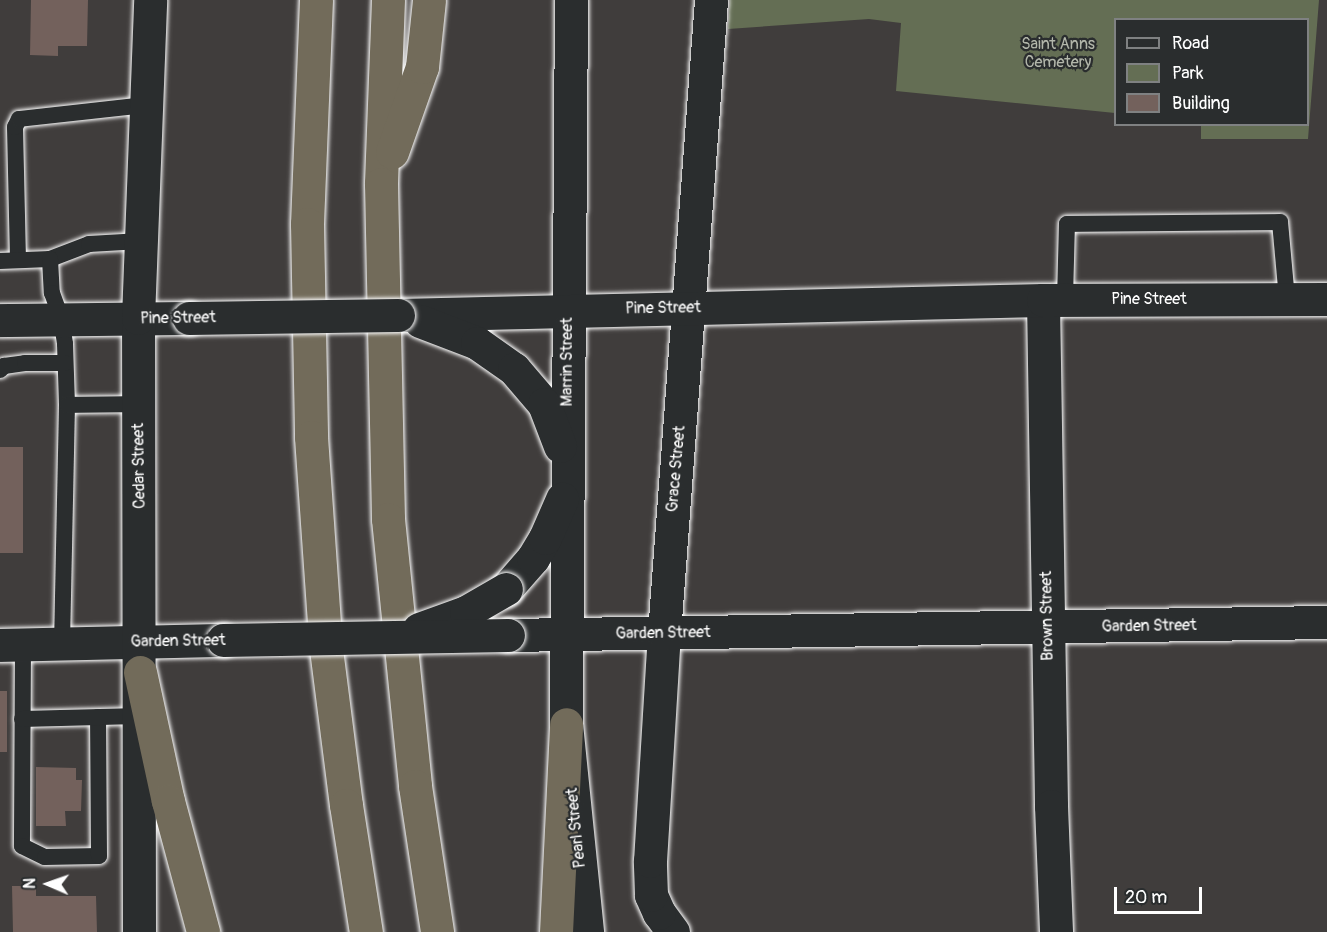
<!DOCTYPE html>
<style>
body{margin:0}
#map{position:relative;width:1327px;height:932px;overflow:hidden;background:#403d3c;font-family:Pangolin,sans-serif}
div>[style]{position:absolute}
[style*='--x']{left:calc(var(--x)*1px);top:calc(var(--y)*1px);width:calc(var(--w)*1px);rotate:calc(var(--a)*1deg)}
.green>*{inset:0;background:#646e54}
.building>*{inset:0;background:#73615c;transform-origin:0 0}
.roads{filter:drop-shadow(0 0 2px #fff) drop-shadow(0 0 2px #fff)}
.lane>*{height:16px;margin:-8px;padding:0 8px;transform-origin:8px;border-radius:8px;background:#2a2d2e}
.street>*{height:33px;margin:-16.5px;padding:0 16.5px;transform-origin:16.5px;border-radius:16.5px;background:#2a2d2e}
.secondary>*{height:33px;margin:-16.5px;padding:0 16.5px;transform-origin:16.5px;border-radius:16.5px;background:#2a2d2e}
.highway>*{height:33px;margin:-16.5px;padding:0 16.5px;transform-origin:16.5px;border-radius:16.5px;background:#726b5a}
.bridges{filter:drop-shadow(0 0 2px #fff) drop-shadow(0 0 2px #fff)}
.secondary-bridge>*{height:33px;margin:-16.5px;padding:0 16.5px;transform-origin:16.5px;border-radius:16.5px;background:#2a2d2e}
span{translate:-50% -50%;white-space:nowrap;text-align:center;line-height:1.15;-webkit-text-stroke:4.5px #2a2d2e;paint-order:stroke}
.park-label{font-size:16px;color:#b2b6aa}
.street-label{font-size:16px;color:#fff}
.legend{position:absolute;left:1114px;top:18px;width:195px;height:108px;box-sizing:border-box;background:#2a2d2e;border:2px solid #7f8182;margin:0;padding:8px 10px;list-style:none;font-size:18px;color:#fff}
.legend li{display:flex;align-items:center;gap:12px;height:30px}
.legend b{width:30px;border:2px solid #7f8182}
.north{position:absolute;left:18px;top:854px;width:60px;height:60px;-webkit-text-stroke:4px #2a2d2e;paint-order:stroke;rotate:272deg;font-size:16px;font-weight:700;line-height:24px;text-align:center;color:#fff}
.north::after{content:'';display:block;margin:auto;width:21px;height:27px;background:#fff;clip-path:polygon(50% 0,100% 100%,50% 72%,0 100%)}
.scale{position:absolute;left:1114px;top:887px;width:88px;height:27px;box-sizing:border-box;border:3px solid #fff;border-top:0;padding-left:8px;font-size:18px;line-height:21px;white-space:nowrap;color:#fff;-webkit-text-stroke:4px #2a2d2e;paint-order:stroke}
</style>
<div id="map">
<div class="green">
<i style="clip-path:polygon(730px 0,1319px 0,1308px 139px,1201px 139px,1201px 125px,1308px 124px,1308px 20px,1116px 20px,1115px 113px,896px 91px,901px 23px,869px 19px,728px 29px)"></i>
</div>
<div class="building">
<i style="clip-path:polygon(31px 0,88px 0,87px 46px,58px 46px,58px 56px,30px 55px)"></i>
<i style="left:0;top:447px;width:23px;height:106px"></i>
<i style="left:0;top:691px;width:7px;height:61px"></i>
<i style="clip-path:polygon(36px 767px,76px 768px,76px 780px,82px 780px,81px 811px,65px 811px,66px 826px,36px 826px)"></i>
<i style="clip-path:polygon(12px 886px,36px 886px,36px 896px,96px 896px,97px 932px,13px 932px)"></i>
</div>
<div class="roads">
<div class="lane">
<i style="--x:50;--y:259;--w:42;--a:-21"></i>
<i style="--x:89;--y:244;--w:52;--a:-3.3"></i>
<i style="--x:18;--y:260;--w:133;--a:-91.3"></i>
<i style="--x:15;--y:127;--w:9;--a:-63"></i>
<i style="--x:19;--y:119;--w:128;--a:-6.3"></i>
<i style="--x:0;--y:261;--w:50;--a:-2.3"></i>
<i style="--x:50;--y:259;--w:34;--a:87"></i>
<i style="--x:52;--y:293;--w:27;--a:70"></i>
<i style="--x:61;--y:318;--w:26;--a:81"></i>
<i style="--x:65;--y:344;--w:61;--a:88.1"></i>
<i style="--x:67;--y:405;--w:239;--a:91.2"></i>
<i style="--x:1065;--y:299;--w:75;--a:-88.5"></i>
<i style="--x:1067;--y:224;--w:213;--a:-0.5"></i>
<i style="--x:1280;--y:222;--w:77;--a:84.8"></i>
<i style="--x:0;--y:370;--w:6;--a:-45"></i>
<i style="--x:4;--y:366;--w:21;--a:-8"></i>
<i style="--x:25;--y:363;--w:40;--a:0"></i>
<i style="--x:67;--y:405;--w:72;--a:-0.8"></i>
<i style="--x:23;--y:645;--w:201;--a:90.3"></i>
<i style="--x:22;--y:846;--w:25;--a:26"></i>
<i style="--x:45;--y:857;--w:54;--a:-1.1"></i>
<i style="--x:99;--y:856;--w:139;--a:-90.4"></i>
<i style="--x:22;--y:719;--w:117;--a:-1.5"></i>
</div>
<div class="street">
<i style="--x:1043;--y:300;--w:506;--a:89.09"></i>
<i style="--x:1051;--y:806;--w:126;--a:87.7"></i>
<i style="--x:673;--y:932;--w:24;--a:-126"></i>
<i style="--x:659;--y:913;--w:20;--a:-114"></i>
<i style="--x:651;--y:895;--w:34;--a:-92"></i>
<i style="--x:650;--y:861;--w:228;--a:-86.5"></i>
<i style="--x:664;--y:633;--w:635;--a:-85.75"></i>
</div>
<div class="secondary">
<i style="--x:571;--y:0;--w:724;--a:90.4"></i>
<i style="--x:566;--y:724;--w:209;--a:84.2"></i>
<i style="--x:398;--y:315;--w:645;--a:-1.33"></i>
<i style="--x:1043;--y:300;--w:284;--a:-0.2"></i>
<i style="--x:0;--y:320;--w:189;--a:-0.6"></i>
<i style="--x:420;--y:321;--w:61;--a:21.1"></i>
<i style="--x:477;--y:343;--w:45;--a:35.1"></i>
<i style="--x:514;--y:369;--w:46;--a:49.4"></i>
<i style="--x:544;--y:404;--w:45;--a:69.1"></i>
<i style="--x:506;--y:589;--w:41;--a:-48.9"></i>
<i style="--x:533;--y:558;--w:23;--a:-59"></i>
<i style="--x:545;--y:538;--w:43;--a:-66.4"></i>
<i style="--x:508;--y:635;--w:819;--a:-0.91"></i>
<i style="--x:0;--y:645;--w:223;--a:-1.3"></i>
<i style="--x:139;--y:932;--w:614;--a:-90.09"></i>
<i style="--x:138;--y:318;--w:318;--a:-87.8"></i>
</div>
<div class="highway">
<i style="--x:316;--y:0;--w:224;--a:92.3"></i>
<i style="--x:307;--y:224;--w:213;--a:88.9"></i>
<i style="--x:311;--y:437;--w:213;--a:86"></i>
<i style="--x:326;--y:649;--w:157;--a:82.7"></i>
<i style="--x:346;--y:805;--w:129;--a:81.1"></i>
<i style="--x:388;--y:0;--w:184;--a:92.2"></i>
<i style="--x:381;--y:184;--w:335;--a:88.8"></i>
<i style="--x:388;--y:519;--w:268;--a:84.2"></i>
<i style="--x:415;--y:786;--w:148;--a:81.4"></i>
<i style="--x:392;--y:152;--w:90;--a:-70.6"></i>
<i style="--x:422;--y:67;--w:67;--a:-84"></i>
<i style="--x:140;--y:672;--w:132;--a:77.8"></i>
<i style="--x:168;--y:801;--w:136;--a:75"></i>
<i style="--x:556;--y:932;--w:208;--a:-87.2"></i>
</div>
</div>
<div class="bridges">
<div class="secondary-bridge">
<i style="--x:189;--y:318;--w:209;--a:-0.8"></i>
<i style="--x:419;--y:629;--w:50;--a:-19.9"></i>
<i style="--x:466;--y:612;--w:46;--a:-29.9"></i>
<i style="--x:223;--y:640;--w:285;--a:-1"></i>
</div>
</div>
<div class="park-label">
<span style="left:1058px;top:53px">Saint Anns<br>Cemetery</span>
</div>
<div class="street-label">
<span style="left:1149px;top:299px">Pine Street</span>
<span style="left:663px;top:308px;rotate:-1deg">Pine Street</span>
<span style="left:178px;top:318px;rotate:-1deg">Pine Street</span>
<span style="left:567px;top:362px;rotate:-90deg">Marrin Street</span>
<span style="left:139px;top:466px;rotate:-91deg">Cedar Street</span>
<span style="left:676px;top:469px;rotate:-85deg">Grace Street</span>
<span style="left:1047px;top:616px;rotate:-91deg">Brown Street</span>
<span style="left:1149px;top:626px;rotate:-1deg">Garden Street</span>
<span style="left:663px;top:633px;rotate:-1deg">Garden Street</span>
<span style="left:178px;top:641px;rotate:-1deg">Garden Street</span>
<span style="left:576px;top:828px;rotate:-96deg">Pearl Street</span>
</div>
<ul class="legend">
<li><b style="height:8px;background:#2a2d2e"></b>Road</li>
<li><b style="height:16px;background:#646e54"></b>Park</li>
<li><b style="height:16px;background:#73615c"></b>Building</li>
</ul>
<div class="north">N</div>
<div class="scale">20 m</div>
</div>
